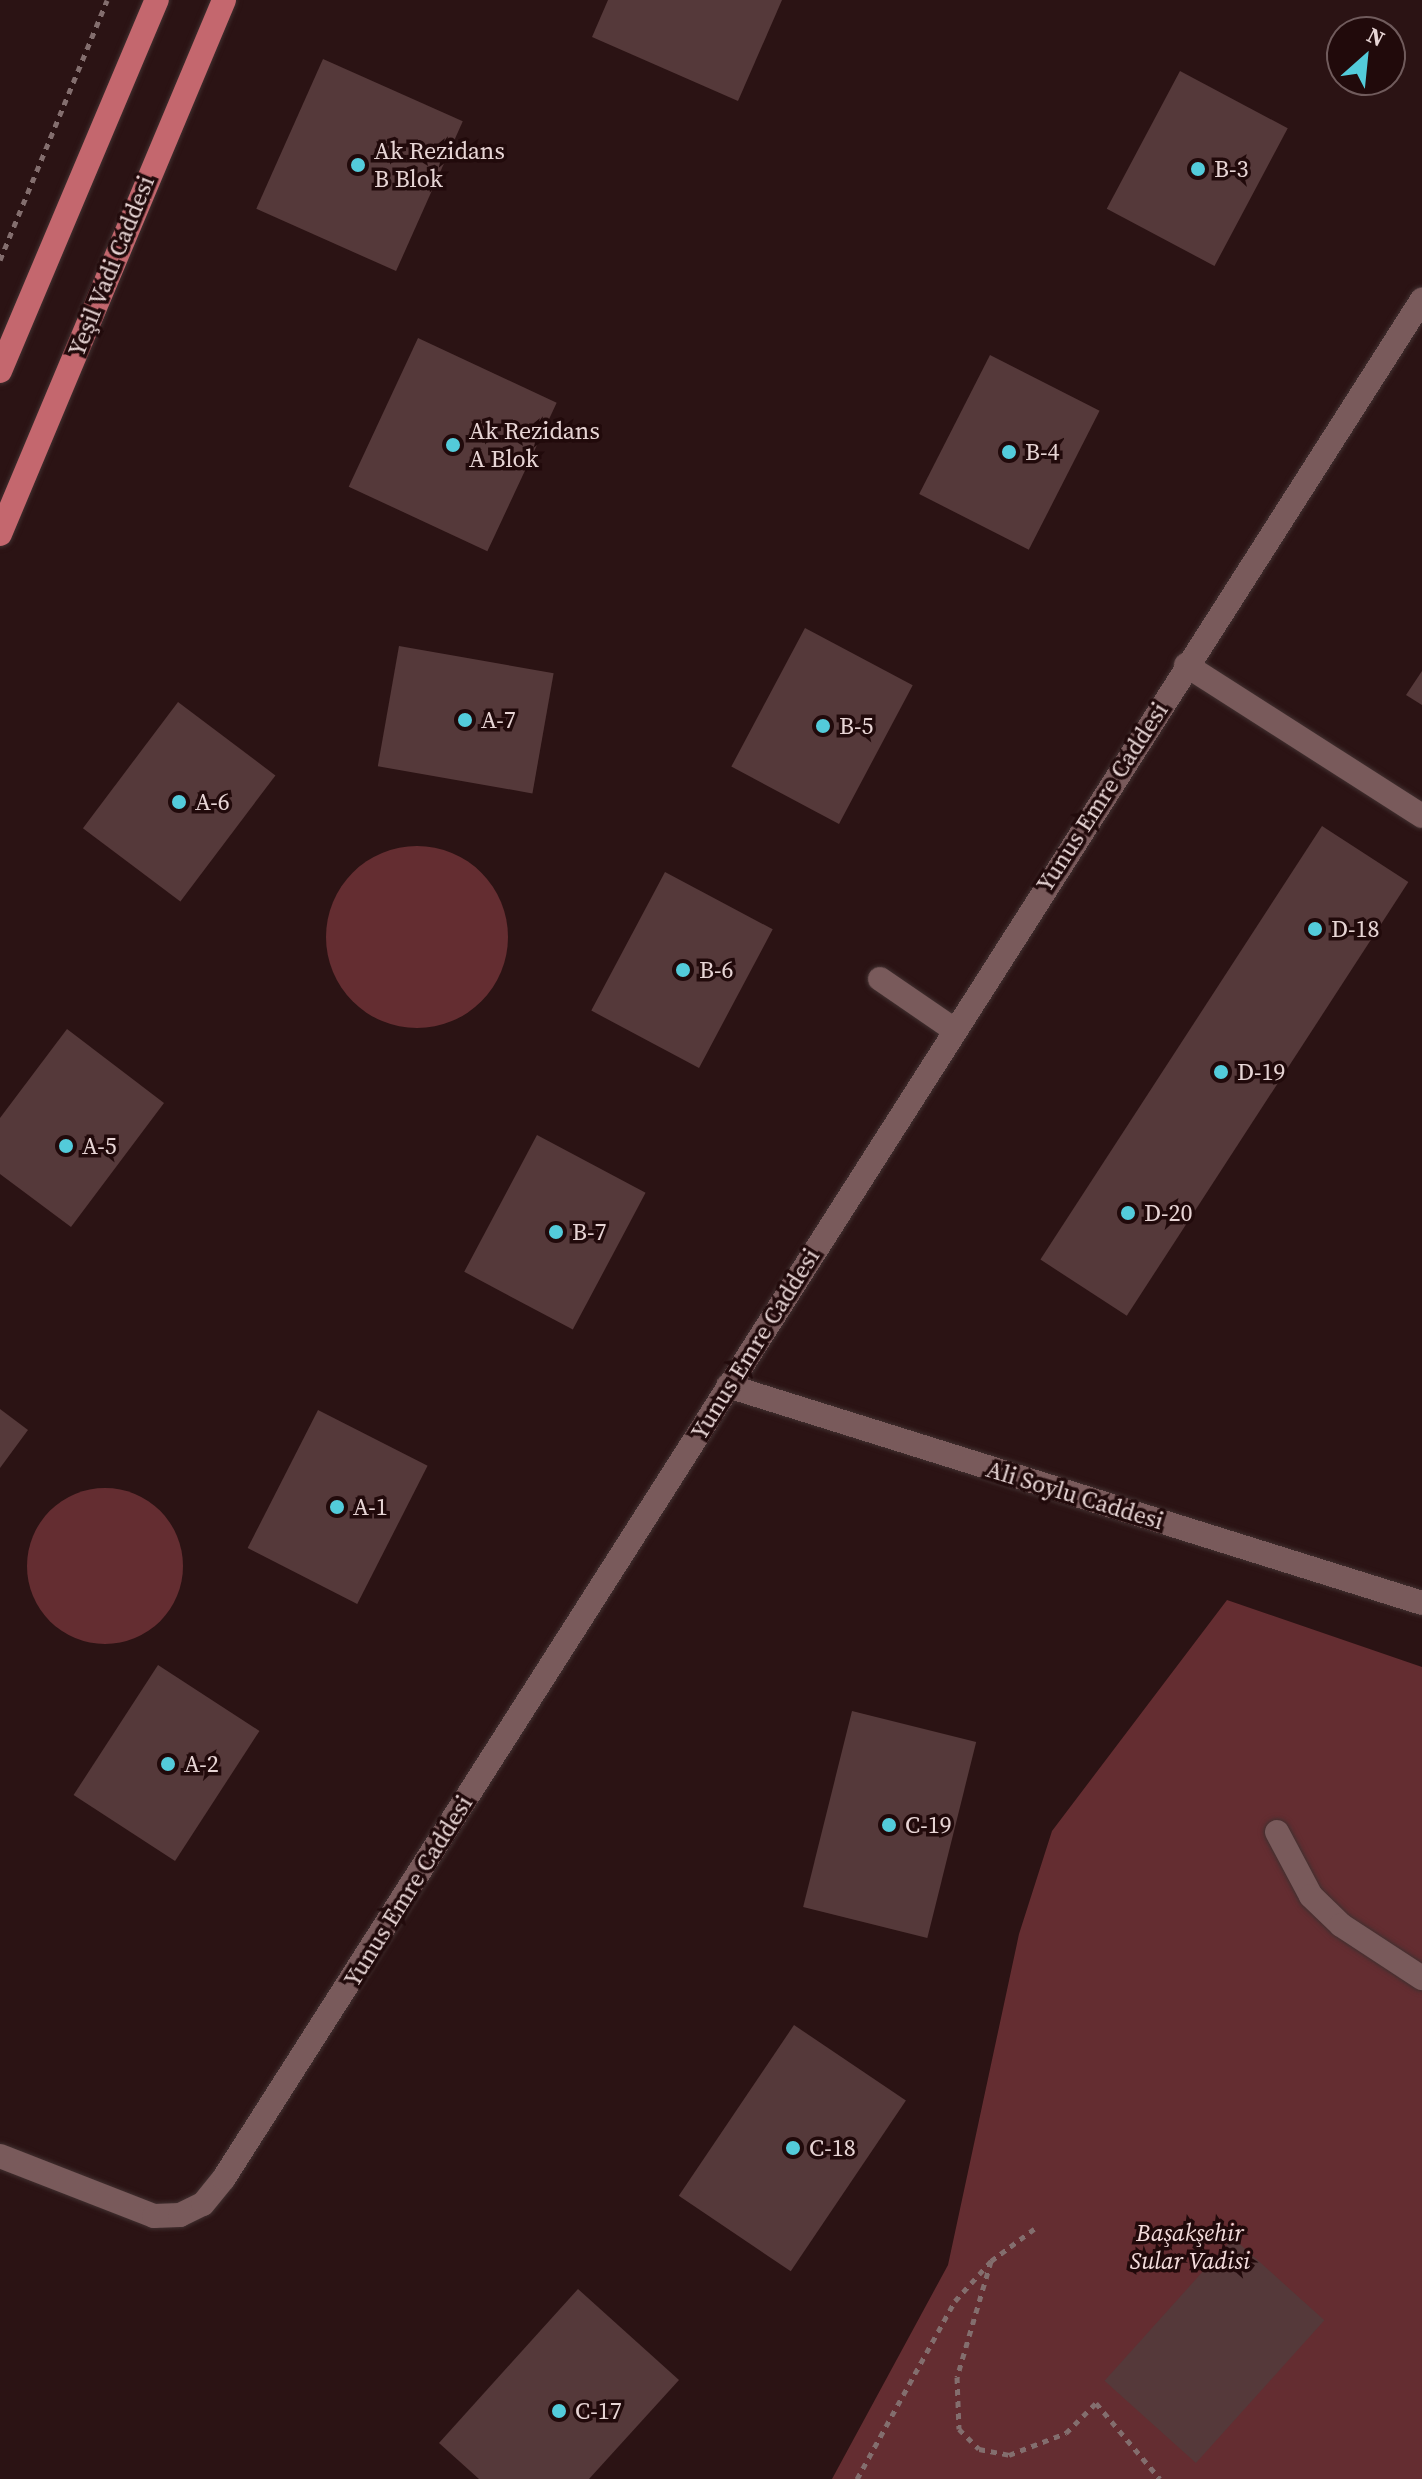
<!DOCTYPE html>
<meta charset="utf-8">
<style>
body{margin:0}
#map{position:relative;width:1422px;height:2479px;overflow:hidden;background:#2b1314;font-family:"Source Serif 4",serif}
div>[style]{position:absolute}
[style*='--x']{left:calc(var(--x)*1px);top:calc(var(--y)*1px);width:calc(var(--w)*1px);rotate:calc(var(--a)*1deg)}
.green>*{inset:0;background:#642d31}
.round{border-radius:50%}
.building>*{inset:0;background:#55393a;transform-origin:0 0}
.path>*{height:5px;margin-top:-2.5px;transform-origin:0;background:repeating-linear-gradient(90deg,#836e6e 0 6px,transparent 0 12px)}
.roads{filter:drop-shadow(0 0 2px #413030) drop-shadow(0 0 2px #413030)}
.minor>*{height:24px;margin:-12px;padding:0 12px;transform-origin:12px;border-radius:12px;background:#795a5b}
.major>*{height:24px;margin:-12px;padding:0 12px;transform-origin:12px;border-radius:12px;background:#c4676e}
.dots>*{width:22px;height:22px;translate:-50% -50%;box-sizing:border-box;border:4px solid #210a0b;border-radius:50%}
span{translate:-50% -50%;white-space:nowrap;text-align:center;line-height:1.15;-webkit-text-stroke:7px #210a0b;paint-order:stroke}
.poi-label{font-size:24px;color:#e7d5d5}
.left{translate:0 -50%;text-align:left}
.street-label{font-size:24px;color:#e7d5d5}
.park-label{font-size:24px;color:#f3dcdc;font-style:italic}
.north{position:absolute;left:1326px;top:16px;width:80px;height:80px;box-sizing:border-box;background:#210a0b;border:2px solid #705b5c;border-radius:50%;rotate:27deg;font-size:22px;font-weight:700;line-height:32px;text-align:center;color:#e7d5d5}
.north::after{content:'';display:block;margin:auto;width:28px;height:36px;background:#53cbda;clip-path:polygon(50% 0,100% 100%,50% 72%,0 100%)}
</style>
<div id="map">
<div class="green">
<i class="round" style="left:326px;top:846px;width:182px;height:182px"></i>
<i class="round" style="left:27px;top:1488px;width:156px;height:156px"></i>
<i style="clip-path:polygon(1227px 1600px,1422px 1667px,1422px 2479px,832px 2479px,948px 2265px,1019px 1934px,1052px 1831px)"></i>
</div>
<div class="building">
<i style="clip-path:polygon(608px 0,782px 0,738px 101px,592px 37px)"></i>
<i style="left:323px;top:59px;width:153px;height:164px;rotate:24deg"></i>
<i style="left:1180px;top:71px;width:122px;height:156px;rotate:28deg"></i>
<i style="left:418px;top:338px;width:153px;height:164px;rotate:25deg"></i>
<i style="left:990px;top:355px;width:123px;height:156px;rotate:27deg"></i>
<i style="left:805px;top:628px;width:122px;height:157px;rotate:28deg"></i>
<i style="left:399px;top:646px;width:157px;height:122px;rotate:10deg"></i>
<i style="clip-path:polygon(1422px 671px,1422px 705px,1406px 695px)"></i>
<i style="left:178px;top:702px;width:122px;height:158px;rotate:37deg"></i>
<i style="left:1322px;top:826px;width:103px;height:517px;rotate:33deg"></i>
<i style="left:665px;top:872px;width:122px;height:157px;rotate:28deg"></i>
<i style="clip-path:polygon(67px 1029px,164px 1103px,71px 1227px,0 1174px,0 1118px)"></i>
<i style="left:537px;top:1135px;width:123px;height:155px;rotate:28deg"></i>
<i style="clip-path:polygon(0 1409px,28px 1430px,0 1468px)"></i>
<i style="left:318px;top:1410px;width:123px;height:155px;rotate:27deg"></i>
<i style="left:158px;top:1665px;width:121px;height:155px;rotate:33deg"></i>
<i style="left:852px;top:1711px;width:128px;height:202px;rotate:14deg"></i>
<i style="left:794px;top:2025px;width:135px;height:206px;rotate:34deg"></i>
<i style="left:1233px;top:2238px;width:123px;height:192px;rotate:42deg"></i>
<i style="clip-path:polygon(578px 2289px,679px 2380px,589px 2479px,479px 2479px,439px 2443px)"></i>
</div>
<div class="path">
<i style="--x:0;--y:260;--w:281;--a:-67.6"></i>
<i style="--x:991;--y:2261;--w:121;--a:106.3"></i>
<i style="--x:957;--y:2377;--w:52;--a:87.8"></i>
<i style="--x:959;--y:2429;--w:28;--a:45"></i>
<i style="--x:979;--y:2449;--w:31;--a:11"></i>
<i style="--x:1009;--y:2455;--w:61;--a:-21.1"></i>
<i style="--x:1066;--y:2433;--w:42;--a:-45"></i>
<i style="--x:1096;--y:2403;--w:99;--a:49.9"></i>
<i style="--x:857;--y:2479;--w:203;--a:-61.2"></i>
<i style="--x:955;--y:2301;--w:54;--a:-48"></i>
<i style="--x:991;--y:2261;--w:54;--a:-36.7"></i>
</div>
<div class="roads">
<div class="minor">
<i style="--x:1186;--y:665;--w:280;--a:32.6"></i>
<i style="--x:880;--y:979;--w:88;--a:34.4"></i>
<i style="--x:728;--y:1386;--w:727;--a:17.36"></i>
<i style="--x:1277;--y:1832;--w:72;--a:62"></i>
<i style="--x:1311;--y:1896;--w:42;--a:44"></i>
<i style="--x:1341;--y:1925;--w:97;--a:33.2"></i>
<i style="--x:0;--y:2156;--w:165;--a:21.3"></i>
<i style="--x:154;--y:2216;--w:26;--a:-2"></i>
<i style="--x:180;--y:2215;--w:25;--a:-26"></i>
<i style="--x:203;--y:2204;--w:33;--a:-51"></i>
<i style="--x:224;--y:2178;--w:2228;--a:-57.47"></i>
</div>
<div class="major">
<i style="--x:0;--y:371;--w:403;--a:-67.1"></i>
<i style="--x:0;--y:534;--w:579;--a:-67.24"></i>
</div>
</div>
<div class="dots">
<i style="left:358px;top:165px;background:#53cbda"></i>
<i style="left:1198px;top:169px;background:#53cbda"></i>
<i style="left:453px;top:445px;background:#53cbda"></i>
<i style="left:1009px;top:452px;background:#53cbda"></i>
<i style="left:465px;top:720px;background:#53cbda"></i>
<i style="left:823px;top:726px;background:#53cbda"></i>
<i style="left:179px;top:802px;background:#53cbda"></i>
<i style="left:1315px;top:929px;background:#53cbda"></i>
<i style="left:683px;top:970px;background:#53cbda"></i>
<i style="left:1221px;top:1072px;background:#53cbda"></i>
<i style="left:66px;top:1146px;background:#53cbda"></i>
<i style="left:1128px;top:1213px;background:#53cbda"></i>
<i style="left:556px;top:1232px;background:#53cbda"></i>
<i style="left:337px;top:1507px;background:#53cbda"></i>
<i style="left:168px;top:1764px;background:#53cbda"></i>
<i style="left:889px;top:1825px;background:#53cbda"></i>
<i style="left:793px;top:2148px;background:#53cbda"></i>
<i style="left:559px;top:2411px;background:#53cbda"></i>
</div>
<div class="poi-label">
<span class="left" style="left:374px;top:165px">Ak Rezidans<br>B Blok</span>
<span class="left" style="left:1214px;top:169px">B-3</span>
<span class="left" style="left:469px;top:445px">Ak Rezidans<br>A Blok</span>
<span class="left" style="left:1025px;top:452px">B-4</span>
<span class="left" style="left:481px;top:720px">A-7</span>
<span class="left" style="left:839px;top:726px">B-5</span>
<span class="left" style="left:195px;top:802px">A-6</span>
<span class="left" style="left:1331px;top:929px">D-18</span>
<span class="left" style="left:699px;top:970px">B-6</span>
<span class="left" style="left:1237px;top:1072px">D-19</span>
<span class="left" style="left:82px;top:1146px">A-5</span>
<span class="left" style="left:1144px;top:1213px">D-20</span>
<span class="left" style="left:572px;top:1232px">B-7</span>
<span class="left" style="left:353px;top:1507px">A-1</span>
<span class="left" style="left:184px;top:1764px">A-2</span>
<span class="left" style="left:905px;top:1825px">C-19</span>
<span class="left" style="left:809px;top:2148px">C-18</span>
<span class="left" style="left:575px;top:2411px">C-17</span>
</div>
<div class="street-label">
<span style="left:111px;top:266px;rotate:-68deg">Yeşil Vadi Caddesi</span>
<span style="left:1102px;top:797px;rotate:-57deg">Yunus Emre Caddesi</span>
<span style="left:755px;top:1344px;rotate:-58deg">Yunus Emre Caddesi</span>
<span style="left:1075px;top:1495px;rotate:17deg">Ali Soylu Caddesi</span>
<span style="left:408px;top:1891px;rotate:-58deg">Yunus Emre Caddesi</span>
</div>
<div class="park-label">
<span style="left:1190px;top:2247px">Başakşehir<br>Sular Vadisi</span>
</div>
<div class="north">N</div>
</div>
